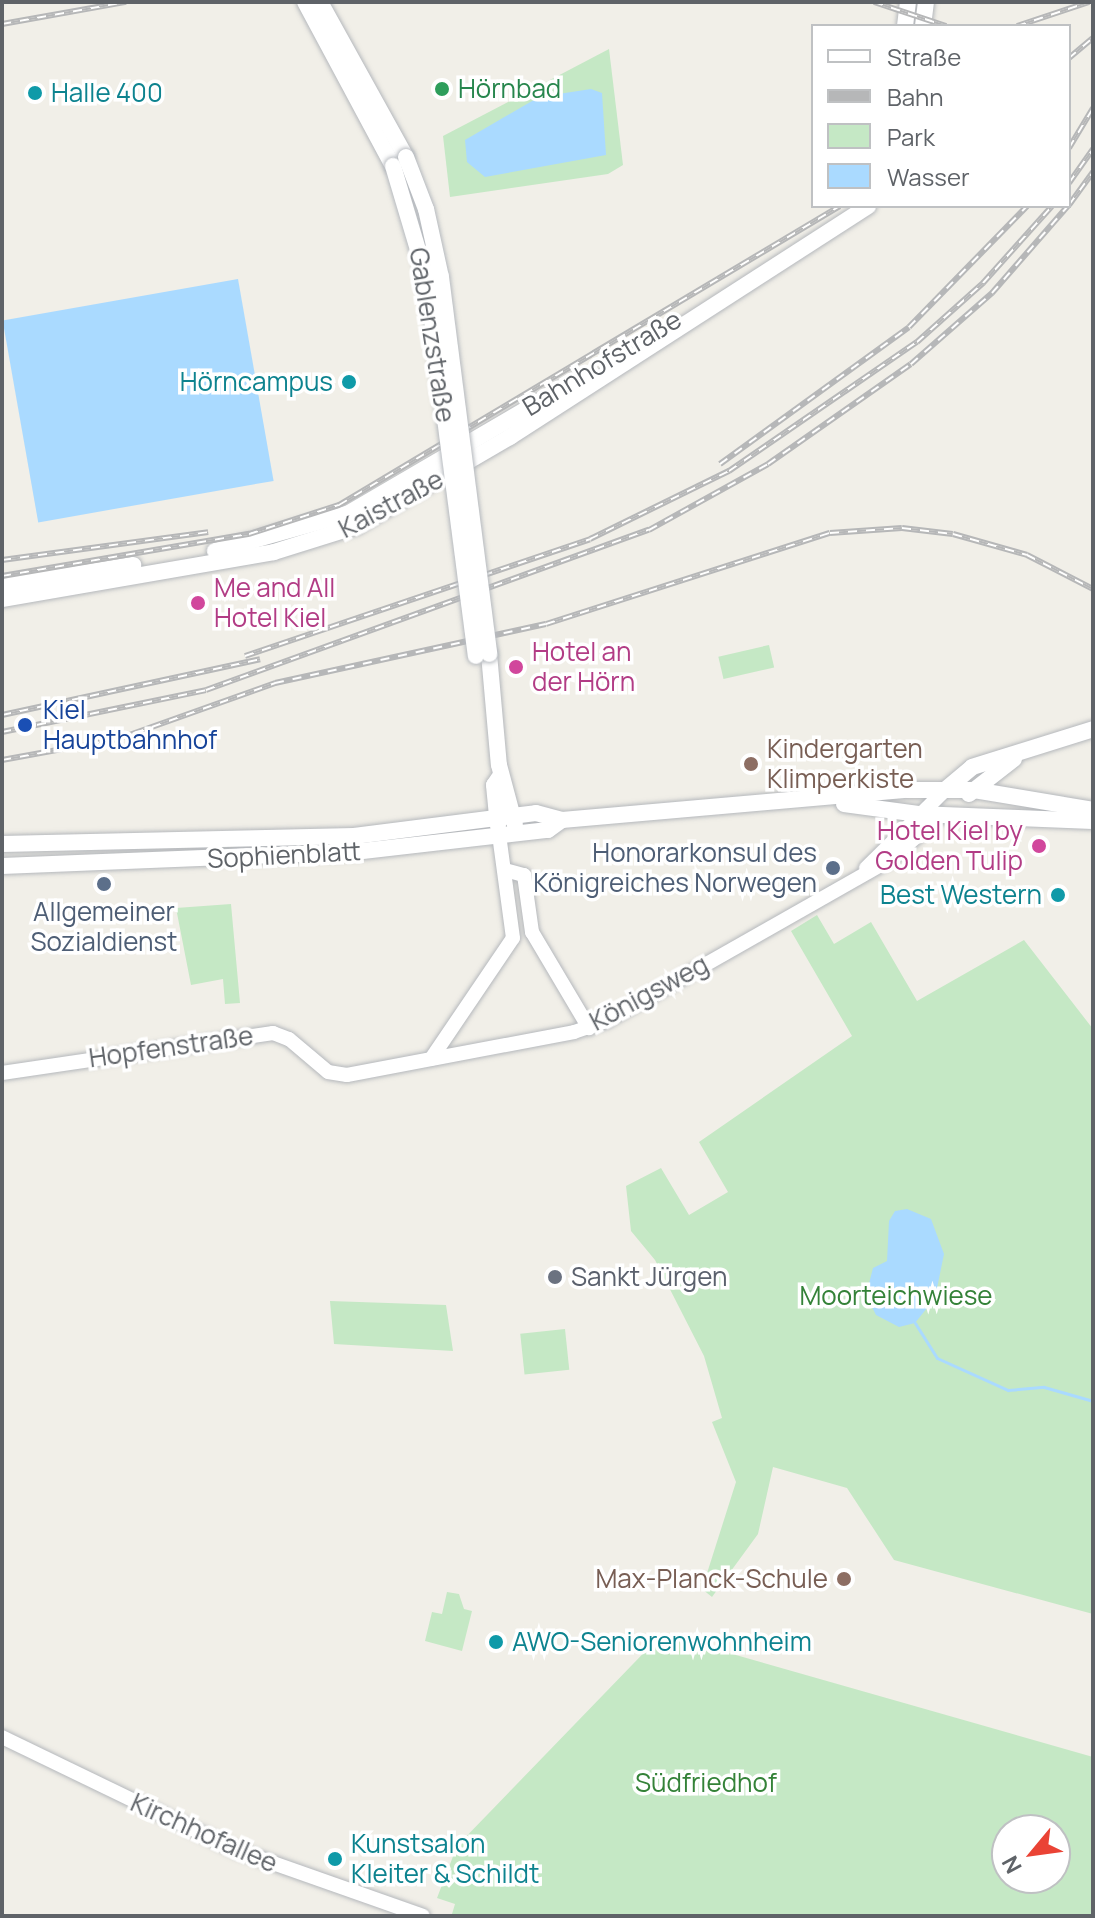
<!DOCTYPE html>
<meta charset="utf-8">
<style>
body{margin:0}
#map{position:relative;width:1095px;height:1918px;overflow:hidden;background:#f1efe8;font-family:Manrope,sans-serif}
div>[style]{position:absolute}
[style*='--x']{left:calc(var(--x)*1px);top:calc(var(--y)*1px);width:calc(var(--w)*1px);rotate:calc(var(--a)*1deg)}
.green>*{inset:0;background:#c5e8c5;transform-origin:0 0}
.water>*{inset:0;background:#aadaff;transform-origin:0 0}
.stream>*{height:3px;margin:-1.5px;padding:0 1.5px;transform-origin:1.5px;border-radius:1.5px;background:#aadaff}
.roads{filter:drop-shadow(0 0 2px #b5b8bc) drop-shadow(0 0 2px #b5b8bc)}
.tertiary>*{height:14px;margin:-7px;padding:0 7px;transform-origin:7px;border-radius:7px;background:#fff}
.secondary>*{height:16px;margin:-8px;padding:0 8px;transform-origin:8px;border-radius:8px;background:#fff}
.rail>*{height:6px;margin-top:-3px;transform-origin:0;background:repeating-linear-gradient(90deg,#fff 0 9px,#b6b7b8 0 18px);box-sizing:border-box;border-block:2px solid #b6b7b8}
.bridges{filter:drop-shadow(0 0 2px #b6babf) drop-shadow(0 0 2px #b6babf)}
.secondary-bridge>*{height:16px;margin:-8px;padding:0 8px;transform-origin:8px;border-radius:8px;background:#fff}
.dots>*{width:22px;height:22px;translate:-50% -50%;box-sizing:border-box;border:4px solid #fff;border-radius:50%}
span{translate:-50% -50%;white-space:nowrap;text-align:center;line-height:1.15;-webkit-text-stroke:7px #fff;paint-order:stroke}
.leisure-label{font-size:26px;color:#27864d}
.left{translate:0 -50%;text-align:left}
.culture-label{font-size:26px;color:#0d838f}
.right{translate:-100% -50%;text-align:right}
.street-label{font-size:26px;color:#5f6368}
.hotel-label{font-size:26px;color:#b23c85}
.transit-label{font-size:26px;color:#164399}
.education-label{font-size:26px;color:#785e54}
.service-label{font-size:26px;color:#4e5e75}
.worship-label{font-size:26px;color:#5b616d}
.park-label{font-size:26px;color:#348238}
.frame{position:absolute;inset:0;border:4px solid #5f6368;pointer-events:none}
.legend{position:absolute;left:811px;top:24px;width:260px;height:184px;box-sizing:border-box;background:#fff;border:2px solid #bfc1c3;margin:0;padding:10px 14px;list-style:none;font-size:24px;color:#5f6368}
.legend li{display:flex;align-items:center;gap:16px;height:40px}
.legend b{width:40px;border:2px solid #bfc1c3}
.north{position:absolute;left:991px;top:1814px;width:80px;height:80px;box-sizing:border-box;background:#fff;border:2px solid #bfc1c3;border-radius:50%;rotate:241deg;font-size:22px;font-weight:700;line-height:32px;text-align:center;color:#5f6368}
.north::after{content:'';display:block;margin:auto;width:28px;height:36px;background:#ea4335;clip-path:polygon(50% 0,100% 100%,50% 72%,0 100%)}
</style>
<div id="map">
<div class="green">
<i style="clip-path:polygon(609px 49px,623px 165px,608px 174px,450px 197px,443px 136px)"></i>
<i style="left:769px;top:645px;width:23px;height:52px;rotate:77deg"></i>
<i style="clip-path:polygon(231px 904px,240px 1003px,225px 1004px,223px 979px,191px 985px,176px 908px)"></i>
<i style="clip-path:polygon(817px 915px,834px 944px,871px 922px,917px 1001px,1024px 940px,1093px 1029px,1093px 1614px,894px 1560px,847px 1488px,773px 1467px,758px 1534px,712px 1597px,702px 1589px,736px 1482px,712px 1422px,722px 1418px,704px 1356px,655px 1260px,631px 1231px,626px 1186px,661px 1168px,689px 1215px,728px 1192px,699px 1142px,852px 1036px,791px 931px)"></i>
<i style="clip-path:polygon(330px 1301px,446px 1305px,453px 1351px,334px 1344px)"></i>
<i style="left:565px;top:1329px;width:41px;height:45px;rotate:84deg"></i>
<i style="clip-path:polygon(447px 1592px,459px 1594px,464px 1609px,472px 1611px,462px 1651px,425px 1641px,432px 1612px,442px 1614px)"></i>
<i style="clip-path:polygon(evenodd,662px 1634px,1093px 1757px,1093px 1916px,452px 1914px,455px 1904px,437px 1898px,457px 1846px,662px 1634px,1007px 1830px,1055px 1830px,1055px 1878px,1007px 1878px,1007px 1830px)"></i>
</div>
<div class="water">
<i style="clip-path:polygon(591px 89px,602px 93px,606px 155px,485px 177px,467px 162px,465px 140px,539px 97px)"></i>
<i style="left:238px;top:279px;width:205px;height:239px;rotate:80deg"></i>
<i style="clip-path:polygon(907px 1209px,931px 1219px,944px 1254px,935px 1298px,915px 1323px,899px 1327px,876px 1315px,866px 1295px,873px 1268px,887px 1261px,889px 1221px,895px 1211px)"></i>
</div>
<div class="stream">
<i style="--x:915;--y:1323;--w:41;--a:57.8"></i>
<i style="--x:937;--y:1358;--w:78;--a:24.3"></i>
<i style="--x:1008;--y:1390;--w:36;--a:-5"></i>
<i style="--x:1044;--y:1387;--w:51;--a:15.9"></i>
</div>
<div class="roads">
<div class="tertiary">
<i style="--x:866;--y:868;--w:111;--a:-44.6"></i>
<i style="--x:505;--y:870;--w:20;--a:15"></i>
<i style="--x:524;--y:875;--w:58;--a:82"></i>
<i style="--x:532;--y:932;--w:112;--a:59.3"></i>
<i style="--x:431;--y:1059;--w:146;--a:-55.9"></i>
<i style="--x:513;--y:938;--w:104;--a:-97.7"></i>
<i style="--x:2;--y:1073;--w:274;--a:-8.4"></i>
<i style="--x:273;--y:1033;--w:17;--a:21"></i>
<i style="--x:289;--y:1039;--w:51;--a:40.2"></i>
<i style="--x:328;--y:1072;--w:19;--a:9"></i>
<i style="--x:347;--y:1075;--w:231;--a:-10.7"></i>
<i style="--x:574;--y:1032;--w:36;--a:-19"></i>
<i style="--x:608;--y:1020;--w:324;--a:-29.6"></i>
<i style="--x:890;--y:860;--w:69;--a:-41.5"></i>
<i style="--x:2;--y:1737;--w:260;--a:25.8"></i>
<i style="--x:236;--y:1850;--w:198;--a:19.4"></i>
</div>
<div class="secondary">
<i style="--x:305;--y:2;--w:186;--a:61.8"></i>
<i style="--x:320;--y:2;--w:177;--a:61"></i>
<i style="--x:905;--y:26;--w:24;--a:-83"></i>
<i style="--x:923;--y:26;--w:24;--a:-83"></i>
<i style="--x:215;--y:551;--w:137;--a:-15.7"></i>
<i style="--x:347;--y:514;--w:271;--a:-30.3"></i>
<i style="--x:2;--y:586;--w:133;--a:-9.1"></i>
<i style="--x:2;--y:599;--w:276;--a:-9.8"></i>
<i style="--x:274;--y:552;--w:87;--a:-17.4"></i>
<i style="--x:357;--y:526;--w:177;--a:-30.2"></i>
<i style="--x:510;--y:437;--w:426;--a:-32.8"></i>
<i style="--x:489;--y:654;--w:111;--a:84.9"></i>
<i style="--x:499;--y:765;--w:62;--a:75.1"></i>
<i style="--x:945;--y:790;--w:35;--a:-40"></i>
<i style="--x:972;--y:767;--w:127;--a:-17.4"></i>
<i style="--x:969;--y:794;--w:57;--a:-37.9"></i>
<i style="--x:844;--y:804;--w:75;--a:7.7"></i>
<i style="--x:918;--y:814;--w:175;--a:2.3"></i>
<i style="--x:498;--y:826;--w:41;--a:-95.6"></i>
<i style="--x:494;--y:785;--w:12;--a:-55"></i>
<i style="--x:2;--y:844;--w:352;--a:-1.3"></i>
<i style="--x:354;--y:836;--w:183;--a:-7.2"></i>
<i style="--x:536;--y:813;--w:27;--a:15"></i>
<i style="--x:2;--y:866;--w:352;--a:-2.3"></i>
<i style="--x:354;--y:852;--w:195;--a:-6.5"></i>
<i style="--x:548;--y:830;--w:17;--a:-36"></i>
<i style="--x:562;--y:820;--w:346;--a:-5"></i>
<i style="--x:907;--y:790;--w:67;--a:0"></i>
<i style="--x:974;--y:790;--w:121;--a:9.5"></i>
</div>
</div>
<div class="rail">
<i style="--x:874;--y:2;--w:76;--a:18.4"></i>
<i style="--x:2;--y:24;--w:126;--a:-10.1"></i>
<i style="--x:1017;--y:26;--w:76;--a:-18.4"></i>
<i style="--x:1069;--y:58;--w:31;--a:-40"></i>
<i style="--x:1069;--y:148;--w:47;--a:-59"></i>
<i style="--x:1069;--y:183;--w:42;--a:-54.8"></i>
<i style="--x:1069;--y:205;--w:41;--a:-54"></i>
<i style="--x:720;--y:464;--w:233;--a:-35.9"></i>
<i style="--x:909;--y:327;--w:169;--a:-45.7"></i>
<i style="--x:2;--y:560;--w:208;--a:-7.7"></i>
<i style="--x:2;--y:576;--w:251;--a:-9.7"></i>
<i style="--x:249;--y:534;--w:95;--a:-17.9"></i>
<i style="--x:339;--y:505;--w:583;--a:-30.83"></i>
<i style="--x:245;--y:656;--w:364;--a:-18.7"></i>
<i style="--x:590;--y:539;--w:155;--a:-26.1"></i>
<i style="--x:729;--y:471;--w:228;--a:-34.5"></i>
<i style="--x:917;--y:342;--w:89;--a:-41.8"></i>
<i style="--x:983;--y:283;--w:103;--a:-48.1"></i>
<i style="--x:2;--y:715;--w:264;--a:-12.2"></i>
<i style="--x:2;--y:732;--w:208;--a:-11.6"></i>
<i style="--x:206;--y:690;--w:471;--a:-19.9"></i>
<i style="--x:649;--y:530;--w:136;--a:-29"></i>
<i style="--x:768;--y:464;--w:174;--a:-35"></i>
<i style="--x:911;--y:364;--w:108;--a:-41.2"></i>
<i style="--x:992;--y:293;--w:116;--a:-48.9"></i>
<i style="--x:2;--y:760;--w:118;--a:-10.3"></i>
<i style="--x:118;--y:739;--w:167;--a:-19.6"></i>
<i style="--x:275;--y:683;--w:277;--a:-12.3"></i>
<i style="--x:546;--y:624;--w:298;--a:-17.8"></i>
<i style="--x:830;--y:533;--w:72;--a:-4"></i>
<i style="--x:902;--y:528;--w:51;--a:6.7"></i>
<i style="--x:953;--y:534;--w:77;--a:15.8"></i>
<i style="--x:1027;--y:555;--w:74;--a:27.3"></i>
</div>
<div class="bridges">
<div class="secondary-bridge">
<i style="--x:406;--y:157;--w:56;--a:69"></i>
<i style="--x:426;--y:209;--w:70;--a:77.6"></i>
<i style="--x:441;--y:277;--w:380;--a:82.7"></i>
<i style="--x:393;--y:166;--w:119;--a:73.4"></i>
<i style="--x:427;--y:280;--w:379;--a:82.6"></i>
</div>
</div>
<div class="dots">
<i style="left:442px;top:89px;background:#2e9e5b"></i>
<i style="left:35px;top:93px;background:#0f9aa8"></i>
<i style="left:349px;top:382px;background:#0f9aa8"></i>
<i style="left:198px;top:603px;background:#d1479c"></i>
<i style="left:516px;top:667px;background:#d1479c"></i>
<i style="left:25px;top:725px;background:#1a4fb4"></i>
<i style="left:751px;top:764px;background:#8d6e63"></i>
<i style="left:1039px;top:846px;background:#d1479c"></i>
<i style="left:833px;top:868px;background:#5c6f8a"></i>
<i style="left:104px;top:884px;background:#5c6f8a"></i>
<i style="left:1058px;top:895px;background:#0f9aa8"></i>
<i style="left:555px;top:1277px;background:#6b7280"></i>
<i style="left:844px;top:1579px;background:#8d6e63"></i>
<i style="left:496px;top:1642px;background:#0f9aa8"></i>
<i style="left:335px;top:1859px;background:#0f9aa8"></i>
</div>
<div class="leisure-label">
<span class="left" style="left:458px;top:89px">Hörnbad</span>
</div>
<div class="culture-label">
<span class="left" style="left:51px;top:93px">Halle 400</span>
<span class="right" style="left:333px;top:382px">Hörncampus</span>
<span class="right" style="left:1042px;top:895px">Best Western</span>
<span class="left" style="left:512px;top:1642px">AWO-Seniorenwohnheim</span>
<span class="left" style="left:351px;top:1859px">Kunstsalon<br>Kleiter &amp; Schildt</span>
</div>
<div class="street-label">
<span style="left:432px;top:335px;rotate:81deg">Gablenzstraße</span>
<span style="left:602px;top:363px;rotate:-31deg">Bahnhofstraße</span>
<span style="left:391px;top:504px;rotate:-28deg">Kaistraße</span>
<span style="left:284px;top:855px;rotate:-3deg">Sophienblatt</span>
<span style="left:649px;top:993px;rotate:-28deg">Königsweg</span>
<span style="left:171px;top:1047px;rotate:-8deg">Hopfenstraße</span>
<span style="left:204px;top:1833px;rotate:24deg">Kirchhofallee</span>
</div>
<div class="hotel-label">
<span class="left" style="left:214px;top:603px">Me and All<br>Hotel Kiel</span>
<span class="left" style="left:532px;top:667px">Hotel an<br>der Hörn</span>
<span class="right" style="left:1023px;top:846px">Hotel Kiel by<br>Golden Tulip</span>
</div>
<div class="transit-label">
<span class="left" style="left:43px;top:725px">Kiel<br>Hauptbahnhof</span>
</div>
<div class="education-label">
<span class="left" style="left:767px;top:764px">Kindergarten<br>Klimperkiste</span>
<span class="right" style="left:828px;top:1579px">Max-Planck-Schule</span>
</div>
<div class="service-label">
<span class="right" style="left:817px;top:868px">Honorarkonsul des<br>Königreiches Norwegen</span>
<span style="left:104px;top:927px">Allgemeiner<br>Sozialdienst</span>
</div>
<div class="worship-label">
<span class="left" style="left:571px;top:1277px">Sankt Jürgen</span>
</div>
<div class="park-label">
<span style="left:896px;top:1296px">Moorteichwiese</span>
<span style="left:706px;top:1783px">Südfriedhof</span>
</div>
<div class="frame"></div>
<ul class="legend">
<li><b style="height:10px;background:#fff"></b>Straße</li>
<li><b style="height:10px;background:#b6b7b8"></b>Bahn</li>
<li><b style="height:22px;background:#c5e8c5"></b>Park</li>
<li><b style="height:22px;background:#aadaff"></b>Wasser</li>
</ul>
<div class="north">N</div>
</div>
